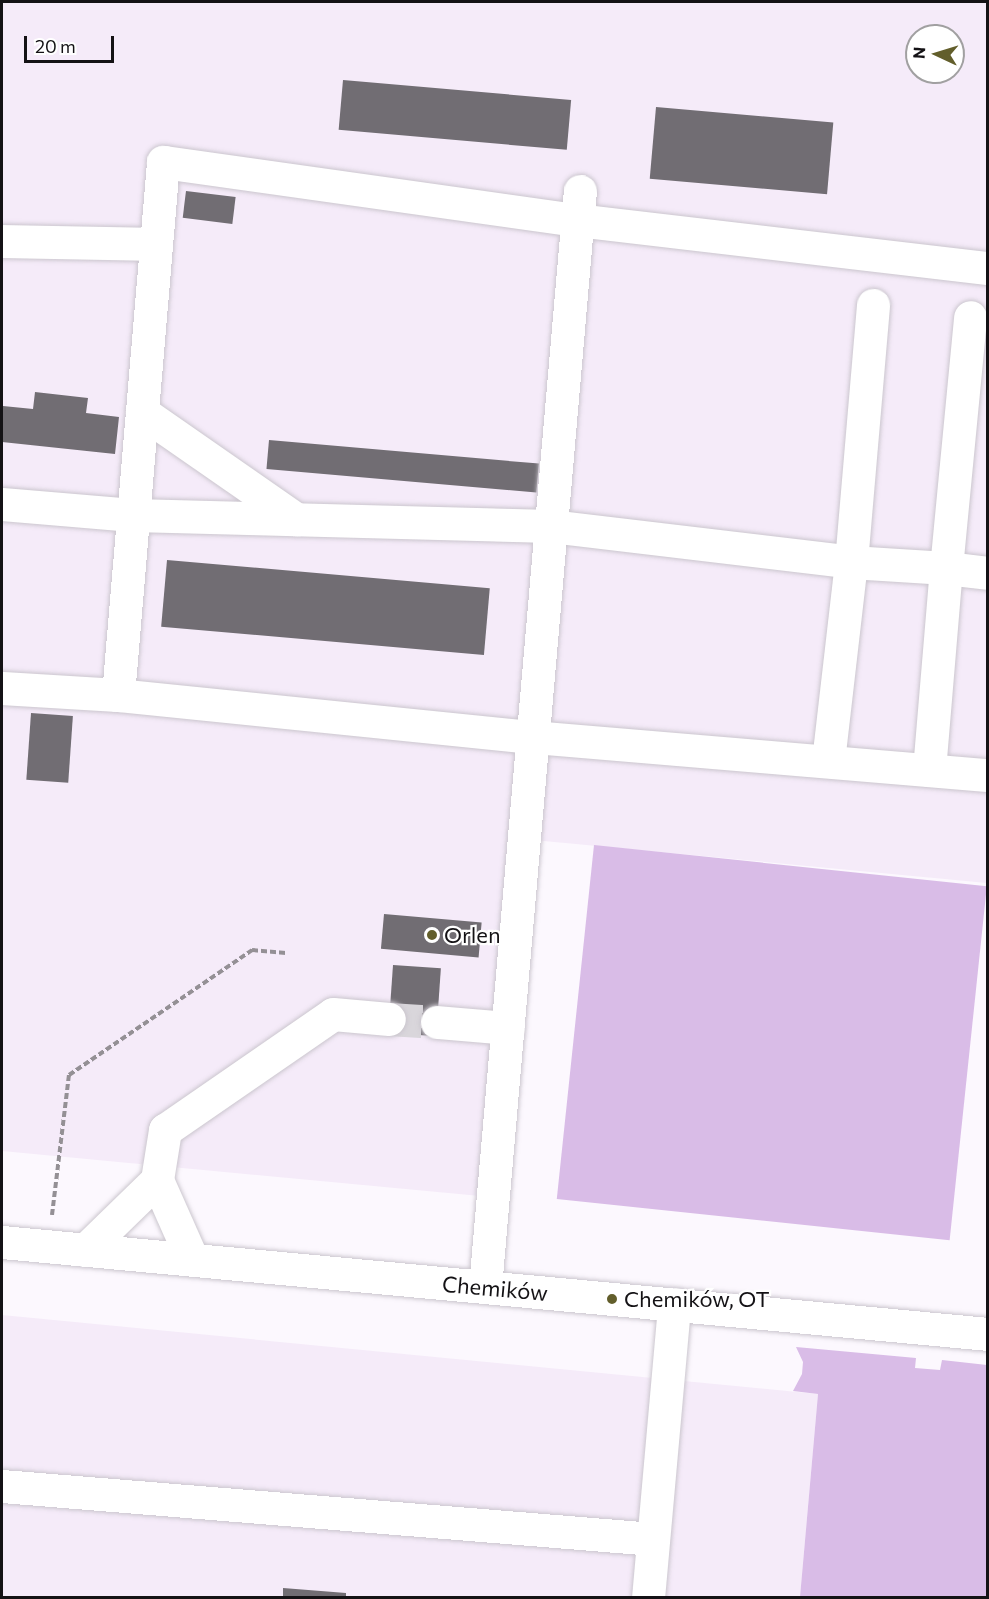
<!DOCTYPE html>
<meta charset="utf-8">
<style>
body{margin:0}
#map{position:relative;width:989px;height:1599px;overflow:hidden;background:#fcf8fe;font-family:Commissioner,sans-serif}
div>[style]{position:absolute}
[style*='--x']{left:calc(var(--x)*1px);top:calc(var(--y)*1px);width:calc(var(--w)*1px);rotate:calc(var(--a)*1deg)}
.built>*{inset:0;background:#f5ebf9}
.green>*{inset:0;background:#d9bce7;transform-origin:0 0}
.building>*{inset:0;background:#716d73;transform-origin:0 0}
.minor-tunnel>*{height:33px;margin-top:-16.5px;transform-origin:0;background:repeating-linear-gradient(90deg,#d9d6db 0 33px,transparent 0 49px)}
.path>*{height:4px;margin-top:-2px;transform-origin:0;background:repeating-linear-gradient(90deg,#949095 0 6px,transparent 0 9px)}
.roads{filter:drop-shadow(0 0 2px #cbc6ce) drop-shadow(0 0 2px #cbc6ce)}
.minor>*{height:33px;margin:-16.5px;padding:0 16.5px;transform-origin:16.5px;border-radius:16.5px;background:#fff}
.dots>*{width:16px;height:16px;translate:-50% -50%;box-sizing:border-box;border:3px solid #fff;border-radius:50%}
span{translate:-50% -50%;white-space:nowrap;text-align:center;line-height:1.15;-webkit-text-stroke:4.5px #fff;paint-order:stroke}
.poi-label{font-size:22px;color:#141215}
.left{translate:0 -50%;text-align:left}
.street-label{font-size:22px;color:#141215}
.frame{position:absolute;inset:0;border:3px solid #141215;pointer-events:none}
.north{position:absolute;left:905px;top:24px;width:60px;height:60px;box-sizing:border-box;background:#fff;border:2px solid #a1a0a1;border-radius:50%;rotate:274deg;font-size:16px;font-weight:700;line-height:24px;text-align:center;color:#141215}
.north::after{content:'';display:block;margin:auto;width:21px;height:27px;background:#625e2b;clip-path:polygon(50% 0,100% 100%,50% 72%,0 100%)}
.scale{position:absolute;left:24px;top:36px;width:90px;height:27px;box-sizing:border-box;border:3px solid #141215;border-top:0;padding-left:8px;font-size:18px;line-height:21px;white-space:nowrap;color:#141215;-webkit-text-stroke:4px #fff;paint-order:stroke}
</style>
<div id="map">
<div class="built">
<i style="clip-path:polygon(evenodd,2px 2px,987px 2px,987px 883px,512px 838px,480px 1196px,2px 1151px,2px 2px,917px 36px,953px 36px,953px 72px,917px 72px,917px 36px)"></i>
<i style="clip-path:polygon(2px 1315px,818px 1394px,800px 1597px,2px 1597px)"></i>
</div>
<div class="green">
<i style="left:594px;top:845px;width:395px;height:356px;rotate:6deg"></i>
<i style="clip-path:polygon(796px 1347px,916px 1358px,915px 1368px,940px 1370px,942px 1360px,987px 1365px,987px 1597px,800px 1597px,818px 1394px,793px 1391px,802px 1374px,803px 1362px)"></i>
</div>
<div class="building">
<i style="left:343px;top:80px;width:229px;height:50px;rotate:5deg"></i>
<i style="left:656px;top:107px;width:178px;height:72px;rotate:5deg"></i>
<i style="left:186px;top:191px;width:50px;height:27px;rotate:7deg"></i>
<i style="clip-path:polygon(35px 392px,88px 398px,86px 413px,119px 417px,115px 454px,2px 442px,3px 406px,33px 409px)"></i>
<i style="left:269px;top:440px;width:271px;height:29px;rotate:5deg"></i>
<i style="left:167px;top:560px;width:324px;height:67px;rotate:5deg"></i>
<i style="left:31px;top:713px;width:42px;height:67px;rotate:4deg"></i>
<i style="left:384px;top:914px;width:98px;height:35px;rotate:5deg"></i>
<i style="left:393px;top:965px;width:48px;height:68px;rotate:4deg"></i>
<i style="clip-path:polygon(283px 1588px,346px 1593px,346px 1598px,283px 1598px)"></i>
</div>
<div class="minor-tunnel">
<i style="--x:389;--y:1019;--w:48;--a:3.6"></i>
</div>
<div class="path">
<i style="--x:52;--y:1215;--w:141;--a:-83.1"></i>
<i style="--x:69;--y:1075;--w:222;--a:-34.3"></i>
<i style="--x:252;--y:950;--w:34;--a:5"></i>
</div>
<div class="roads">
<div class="minor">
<i style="--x:2;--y:241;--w:154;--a:1.1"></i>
<i style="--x:142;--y:412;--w:188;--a:34.8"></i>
<i style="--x:2;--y:504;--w:131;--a:4.8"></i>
<i style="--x:133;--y:515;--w:418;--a:1.5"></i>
<i style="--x:551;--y:526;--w:302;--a:6.8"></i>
<i style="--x:851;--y:562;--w:258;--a:-85.1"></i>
<i style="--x:2;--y:688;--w:116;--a:3.5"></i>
<i style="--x:118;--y:695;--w:535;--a:-85.17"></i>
<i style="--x:163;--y:162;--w:418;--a:8"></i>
<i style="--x:577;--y:220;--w:414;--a:6.7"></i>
<i style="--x:118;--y:695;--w:417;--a:5.8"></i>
<i style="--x:533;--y:737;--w:457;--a:4.8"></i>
<i style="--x:828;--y:761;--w:200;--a:-83.4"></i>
<i style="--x:851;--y:562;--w:95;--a:3.6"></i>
<i style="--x:946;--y:568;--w:252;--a:-84.5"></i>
<i style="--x:929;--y:770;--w:203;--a:-85.2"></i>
<i style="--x:946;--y:568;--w:42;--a:6.8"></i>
<i style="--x:437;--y:1022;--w:71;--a:4.8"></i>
<i style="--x:157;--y:1180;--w:86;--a:66.1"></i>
<i style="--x:2;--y:1242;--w:990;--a:5.33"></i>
<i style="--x:85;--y:1250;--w:100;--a:-44.2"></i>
<i style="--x:157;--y:1180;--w:51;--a:-80.9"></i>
<i style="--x:165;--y:1130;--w:204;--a:-34.6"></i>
<i style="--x:333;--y:1014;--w:56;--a:5.1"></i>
<i style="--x:485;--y:1287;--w:1100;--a:-85.05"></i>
<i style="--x:2;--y:1486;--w:653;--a:4.65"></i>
<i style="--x:648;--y:1598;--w:295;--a:-84.9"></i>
</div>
</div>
<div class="dots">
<i style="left:432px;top:935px;background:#625e2b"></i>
<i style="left:612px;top:1299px;background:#625e2b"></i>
</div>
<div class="poi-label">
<span class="left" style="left:444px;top:935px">Orlen</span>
<span class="left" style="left:624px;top:1299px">Chemików, OT</span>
</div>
<div class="street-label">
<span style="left:495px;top:1288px;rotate:5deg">Chemików</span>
</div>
<div class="frame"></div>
<div class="north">N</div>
<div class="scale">20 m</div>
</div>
